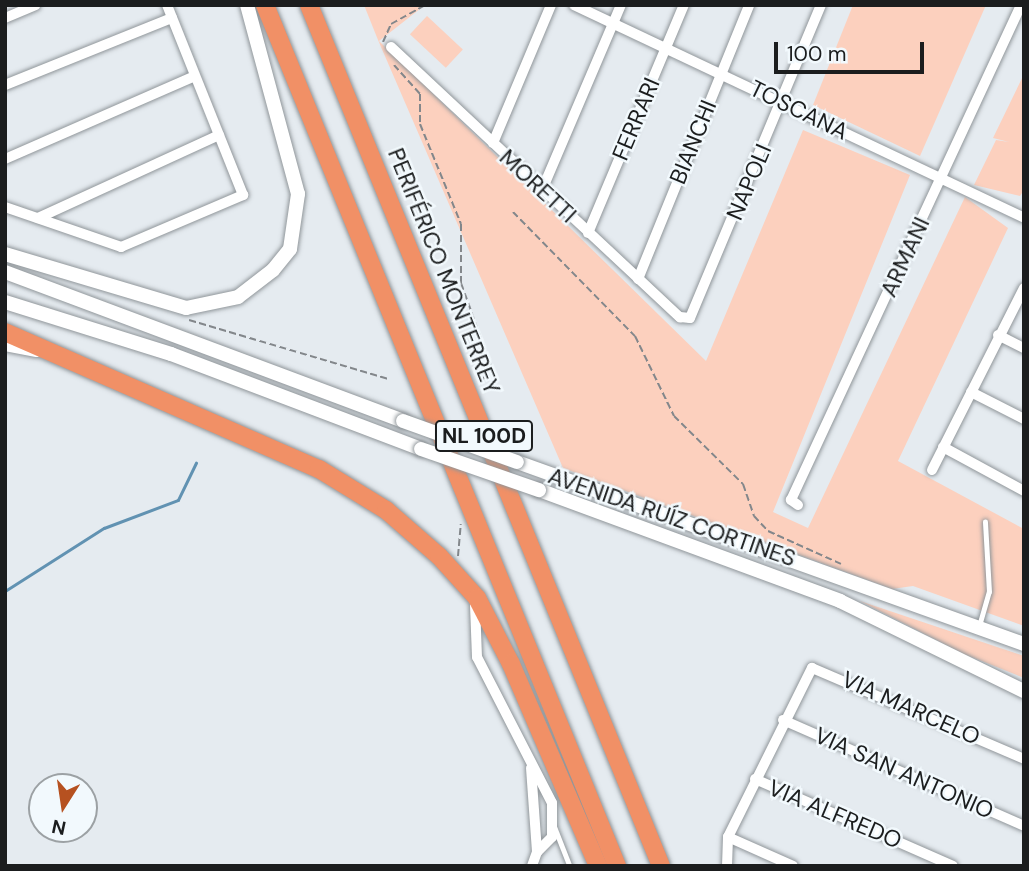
<!DOCTYPE html>
<meta charset="utf-8">
<style>
body{margin:0}
#map{position:relative;width:1029px;height:871px;overflow:hidden;background:#e5ebf0;font-family:"DM Sans",sans-serif}
div>[style]{position:absolute}
[style*='--x']{left:calc(var(--x)*1px);top:calc(var(--y)*1px);width:calc(var(--w)*1px);rotate:calc(var(--a)*1deg)}
.green>*{inset:0;background:#fcd0be;transform-origin:0 0}
.stream>*{height:2.5px;margin:-1.25px;padding:0 1.25px;transform-origin:1.25px;border-radius:1.25px;background:#6192b2}
.path>*{height:2px;margin-top:-1px;transform-origin:0;background:repeating-linear-gradient(90deg,#83878b 0 7px,transparent 0 10.5px)}
.roads{filter:drop-shadow(0 0 2px #90969a) drop-shadow(0 0 2px #90969a)}
.service>*{height:4.5px;margin:-2.25px;padding:0 2.25px;transform-origin:2.25px;border-radius:2.25px;background:#fff}
.minor>*{height:10px;margin:-5px;padding:0 5px;transform-origin:5px;border-radius:5px;background:#fff}
.secondary>*{height:14px;margin:-7px;padding:0 7px;transform-origin:7px;border-radius:7px;background:#fff}
.motorway>*{height:18px;margin:-9px;padding:0 9px;transform-origin:9px;border-radius:9px;background:#f19066}
.bridges{filter:drop-shadow(0 0 2px #90969a) drop-shadow(0 0 2px #90969a)}
.secondary-bridge>*{height:14px;margin:-7px;padding:0 7px;transform-origin:7px;border-radius:7px;background:#fff}
span{translate:-50% -50%;white-space:nowrap;text-align:center;line-height:1.15;-webkit-text-stroke:5px #f2f9fd;paint-order:stroke}
.shield-label span{padding:2px 5px;background:#f2f9fd;border:2px solid;border-radius:5px;-webkit-text-stroke-width:0}
.shield-label{font-size:21px;color:#1b1d1e;font-weight:700}
.street-label{font-size:23px;color:#1b1d1e}
.frame{position:absolute;inset:0;border:7px solid #1b1d1e;pointer-events:none}
.north{position:absolute;left:28px;top:773px;width:70px;height:70px;box-sizing:border-box;background:#f2f9fd;border:2px solid #9ca1a4;border-radius:50%;rotate:192deg;font-size:19px;font-weight:700;line-height:28px;text-align:center;color:#1b1d1e}
.north::after{content:'';display:block;margin:auto;width:24px;height:32px;background:#b65120;clip-path:polygon(50% 0,100% 100%,50% 72%,0 100%)}
.scale{position:absolute;left:774px;top:42px;width:150px;height:32px;box-sizing:border-box;border:4px solid #1b1d1e;border-top:0;padding-left:9px;font-size:21px;line-height:24px;white-space:nowrap;color:#1b1d1e;-webkit-text-stroke:5px #f2f9fd;paint-order:stroke}
</style>
<div id="map">
<div class="green">
<i style="clip-path:polygon(364px 5px,425px 5px,379px 41px,706px 361px,803px 130px,910px 175px,773px 512px,808px 528px,965px 197px,1008px 228px,898px 461px,1024px 529px,1024px 626px,913px 586px,892px 589px,563px 468px,378px 40px)"></i>
<i style="clip-path:polygon(853px 5px,986px 5px,920px 156px,813px 105px)"></i>
<i style="left:427px;top:16px;width:49px;height:25px;rotate:43deg"></i>
<i style="clip-path:polygon(1024px 74px,1024px 190px,1020px 196px,974px 185px,996px 140px,1009px 142px,993px 138px)"></i>
<i style="clip-path:polygon(860px 601px,1024px 656px,1024px 678px,964px 654px)"></i>
</div>
<div class="stream">
<i style="--x:5;--y:591;--w:117;--a:-32.5"></i>
<i style="--x:104;--y:528;--w:79;--a:-20.7"></i>
<i style="--x:178;--y:500;--w:41;--a:-64.1"></i>
</div>
<div class="path">
<i style="--x:383;--y:42;--w:20;--a:-66"></i>
<i style="--x:391;--y:24;--w:39;--a:-29"></i>
<i style="--x:394;--y:65;--w:39;--a:48"></i>
<i style="--x:420;--y:94;--w:30;--a:90"></i>
<i style="--x:420;--y:124;--w:108;--a:67.7"></i>
<i style="--x:461;--y:224;--w:59;--a:90"></i>
<i style="--x:461;--y:283;--w:88;--a:70.1"></i>
<i style="--x:491;--y:366;--w:21;--a:121"></i>
<i style="--x:513;--y:212;--w:174;--a:45.5"></i>
<i style="--x:635;--y:336;--w:89;--a:64"></i>
<i style="--x:674;--y:416;--w:97;--a:44.6"></i>
<i style="--x:743;--y:484;--w:34;--a:71"></i>
<i style="--x:754;--y:516;--w:21;--a:47"></i>
<i style="--x:768;--y:531;--w:80;--a:24.3"></i>
<i style="--x:189;--y:320;--w:208;--a:16.5"></i>
<i style="--x:458;--y:556;--w:32;--a:-85"></i>
</div>
<div class="roads">
<div class="service">
<i style="--x:979;--y:626;--w:35;--a:-74"></i>
<i style="--x:989;--y:592;--w:70;--a:-93.3"></i>
<i style="--x:555;--y:828;--w:41;--a:68.5"></i>
</div>
<div class="minor">
<i style="--x:574;--y:5;--w:497;--a:25.3"></i>
<i style="--x:5;--y:18;--w:33;--a:-23"></i>
<i style="--x:391;--y:47;--w:396;--a:43.1"></i>
<i style="--x:680;--y:317;--w:10;--a:6"></i>
<i style="--x:690;--y:318;--w:339;--a:-67.3"></i>
<i style="--x:5;--y:85;--w:180;--a:-21.9"></i>
<i style="--x:493;--y:143;--w:150;--a:-67.2"></i>
<i style="--x:5;--y:159;--w:207;--a:-23.6"></i>
<i style="--x:542;--y:190;--w:201;--a:-66.9"></i>
<i style="--x:5;--y:207;--w:123;--a:19"></i>
<i style="--x:121;--y:247;--w:133;--a:-23.1"></i>
<i style="--x:243;--y:195;--w:205;--a:-111.8"></i>
<i style="--x:38;--y:218;--w:199;--a:-24.6"></i>
<i style="--x:588;--y:233;--w:247;--a:-67.2"></i>
<i style="--x:638;--y:279;--w:296;--a:-67.9"></i>
<i style="--x:998;--y:335;--w:29;--a:27"></i>
<i style="--x:5;--y:346;--w:32;--a:11"></i>
<i style="--x:971;--y:392;--w:59;--a:27"></i>
<i style="--x:943;--y:447;--w:92;--a:28.5"></i>
<i style="--x:932;--y:470;--w:204;--a:-63.2"></i>
<i style="--x:798;--y:505;--w:9;--a:-144"></i>
<i style="--x:791;--y:500;--w:546;--a:-65.08"></i>
<i style="--x:475;--y:605;--w:52;--a:87.8"></i>
<i style="--x:477;--y:657;--w:164;--a:62.8"></i>
<i style="--x:552;--y:803;--w:34;--a:90"></i>
<i style="--x:552;--y:837;--w:21;--a:135"></i>
<i style="--x:783;--y:720;--w:263;--a:23.7"></i>
<i style="--x:531;--y:768;--w:84;--a:85.9"></i>
<i style="--x:537;--y:852;--w:15;--a:110"></i>
<i style="--x:755;--y:779;--w:216;--a:23.7"></i>
<i style="--x:728;--y:837;--w:71;--a:24"></i>
<i style="--x:727;--y:866;--w:29;--a:-88"></i>
<i style="--x:728;--y:837;--w:189;--a:-63.6"></i>
<i style="--x:812;--y:668;--w:231;--a:23.2"></i>
</div>
<div class="secondary">
<i style="--x:5;--y:254;--w:189;--a:16.6"></i>
<i style="--x:186;--y:308;--w:53;--a:-11.9"></i>
<i style="--x:238;--y:297;--w:44;--a:-37.6"></i>
<i style="--x:273;--y:270;--w:27;--a:-51"></i>
<i style="--x:290;--y:249;--w:56;--a:-81.7"></i>
<i style="--x:298;--y:194;--w:196;--a:-105.1"></i>
<i style="--x:5;--y:272;--w:425;--a:20.5"></i>
<i style="--x:5;--y:302;--w:174;--a:17.4"></i>
<i style="--x:171;--y:354;--w:267;--a:20.8"></i>
<i style="--x:517;--y:462;--w:539;--a:19.75"></i>
<i style="--x:539;--y:490;--w:321;--a:20.2"></i>
<i style="--x:840;--y:601;--w:205;--a:26.1"></i>
</div>
<div class="motorway">
<i style="--x:265;--y:5;--w:930;--a:67.76"></i>
<i style="--x:309;--y:5;--w:930;--a:67.76"></i>
<i style="--x:5;--y:332;--w:343;--a:23.6"></i>
<i style="--x:319;--y:469;--w:79;--a:31.5"></i>
<i style="--x:386;--y:510;--w:70;--a:41"></i>
<i style="--x:439;--y:556;--w:57;--a:47.9"></i>
<i style="--x:477;--y:598;--w:74;--a:62.7"></i>
<i style="--x:511;--y:664;--w:220;--a:66.7"></i>
</div>
</div>
<div class="bridges">
<div class="secondary-bridge">
<i style="--x:403;--y:421;--w:121;--a:19.8"></i>
<i style="--x:421;--y:449;--w:125;--a:19.2"></i>
</div>
</div>
<div class="shield-label">
<span style="left:484px;top:436px">NL 100D</span>
</div>
<div class="street-label">
<span style="left:799px;top:110px;rotate:26deg">TOSCANA</span>
<span style="left:636px;top:119px;rotate:-67deg">FERRARI</span>
<span style="left:693px;top:142px;rotate:-68deg">BIANCHI</span>
<span style="left:749px;top:182px;rotate:-67deg">NAPOLI</span>
<span style="left:538px;top:186px;rotate:43deg">MORETTI</span>
<span style="left:905px;top:257px;rotate:-65deg">ARMANI</span>
<span style="left:444px;top:271px;rotate:68deg">PERIFÉRICO MONTERREY</span>
<span style="left:672px;top:517px;rotate:19deg">AVENIDA RUÍZ CORTINES</span>
<span style="left:911px;top:708px;rotate:24deg">VIA MARCELO</span>
<span style="left:904px;top:773px;rotate:24deg">VIA SAN ANTONIO</span>
<span style="left:835px;top:814px;rotate:23deg">VIA ALFREDO</span>
</div>
<div class="frame"></div>
<div class="north">N</div>
<div class="scale">100 m</div>
</div>
